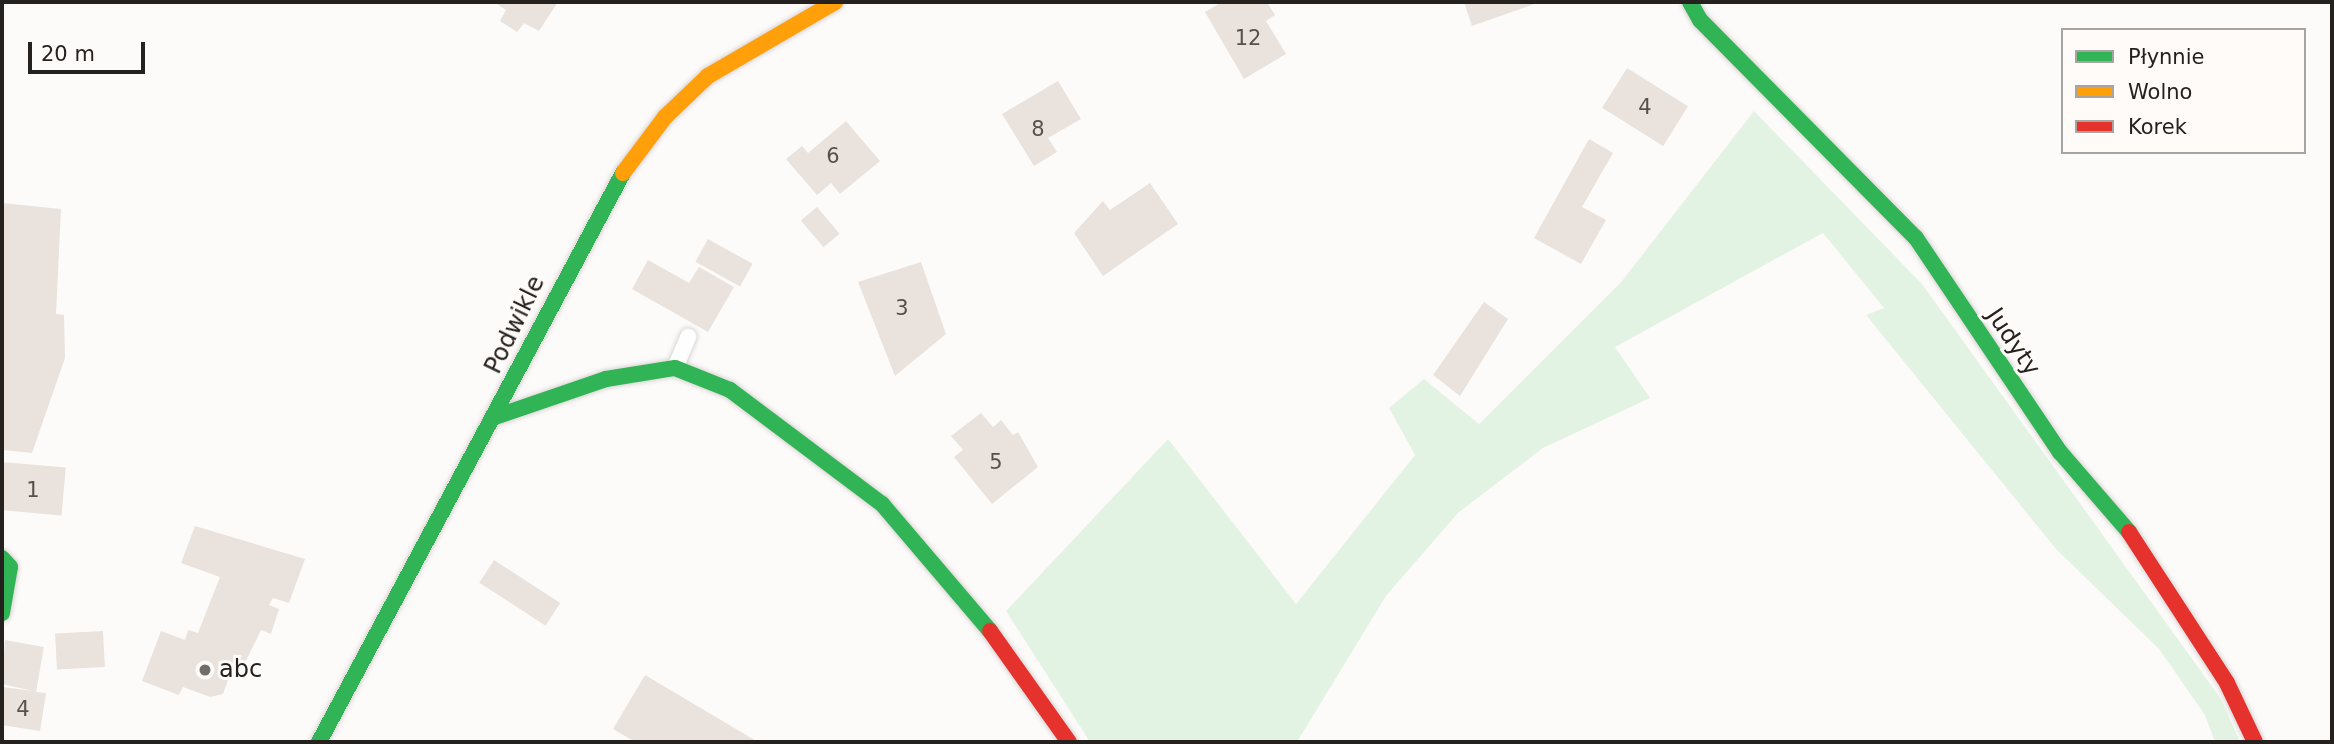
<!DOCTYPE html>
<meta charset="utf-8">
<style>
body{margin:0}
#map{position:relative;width:2334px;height:744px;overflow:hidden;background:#fdfbfa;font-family:"DejaVu Sans",sans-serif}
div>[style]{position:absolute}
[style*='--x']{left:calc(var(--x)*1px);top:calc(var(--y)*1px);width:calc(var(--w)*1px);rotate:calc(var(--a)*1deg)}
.green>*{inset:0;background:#e3f3e3}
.building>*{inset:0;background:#eae2dc;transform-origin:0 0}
.roads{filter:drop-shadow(0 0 2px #d9d5d4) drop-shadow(0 0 2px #d9d5d4)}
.lane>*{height:16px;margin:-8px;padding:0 8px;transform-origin:8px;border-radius:8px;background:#fffefe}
.fast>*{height:16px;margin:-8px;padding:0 8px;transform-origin:8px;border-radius:8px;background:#30b455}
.slow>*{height:16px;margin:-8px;padding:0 8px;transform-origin:8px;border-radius:8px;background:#ff9f0a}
.jam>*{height:16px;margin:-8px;padding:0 8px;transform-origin:8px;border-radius:8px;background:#e5322d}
.dots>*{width:19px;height:19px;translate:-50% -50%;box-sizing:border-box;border:4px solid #fefbf9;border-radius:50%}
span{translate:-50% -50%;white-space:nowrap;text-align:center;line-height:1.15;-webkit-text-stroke:6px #fefbf9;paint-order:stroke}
.number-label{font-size:21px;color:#56514e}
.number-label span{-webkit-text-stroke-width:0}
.street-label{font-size:24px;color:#25211e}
.poi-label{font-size:24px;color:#25211e}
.left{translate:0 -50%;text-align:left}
.frame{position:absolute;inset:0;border:4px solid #25211e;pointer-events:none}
.legend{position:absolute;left:2061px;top:28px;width:245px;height:126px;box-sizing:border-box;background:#fefbf9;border:2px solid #a7a4a1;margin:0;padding:9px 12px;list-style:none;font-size:21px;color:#25211e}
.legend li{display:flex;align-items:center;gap:14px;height:35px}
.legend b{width:35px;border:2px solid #a7a4a1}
.scale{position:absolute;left:28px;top:42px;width:117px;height:32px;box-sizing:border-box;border:4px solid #25211e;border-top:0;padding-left:9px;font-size:21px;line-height:24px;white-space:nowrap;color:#25211e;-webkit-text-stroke:5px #fefbf9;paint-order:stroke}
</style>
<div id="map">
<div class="green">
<i style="clip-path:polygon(1754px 111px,1922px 284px,2221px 699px,2240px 742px,2215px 742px,2205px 715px,2159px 649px,2056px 549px,1866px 315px,1884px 308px,1823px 233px,1615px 347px,1650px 398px,1543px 448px,1458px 513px,1386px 596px,1297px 742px,1090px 742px,1006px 611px,1168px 439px,1296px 604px,1415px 455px,1389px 408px,1424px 379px,1479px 424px,1622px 281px)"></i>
</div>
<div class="building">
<i style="clip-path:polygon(494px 2px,558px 2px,539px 31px,524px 23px,517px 32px,500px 21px,506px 10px)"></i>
<i style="clip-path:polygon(1222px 2px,1267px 2px,1275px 15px,1266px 21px,1286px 54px,1244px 79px,1205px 12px)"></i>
<i style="clip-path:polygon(1464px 2px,1540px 2px,1472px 26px)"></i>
<i style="left:1627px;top:68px;width:72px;height:47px;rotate:32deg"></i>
<i style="clip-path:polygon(1058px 81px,1081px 119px,1048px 138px,1057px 152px,1034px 166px,1002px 114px)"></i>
<i style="clip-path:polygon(846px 121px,880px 161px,840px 194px,831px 183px,817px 195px,786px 159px,802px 146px,808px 153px)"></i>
<i style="clip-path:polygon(1589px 139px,1613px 153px,1582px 207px,1606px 220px,1581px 264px,1534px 238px)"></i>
<i style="clip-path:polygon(1150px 183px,1178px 224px,1103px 276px,1074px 233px,1103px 201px,1110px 210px)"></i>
<i style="clip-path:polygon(2px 203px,61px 209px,56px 314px,64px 315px,65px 358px,32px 453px,2px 450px)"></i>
<i style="left:817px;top:207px;width:35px;height:21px;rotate:50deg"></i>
<i style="left:708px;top:239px;width:51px;height:26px;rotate:29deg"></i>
<i style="clip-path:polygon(648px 260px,689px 283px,699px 267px,734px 287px,708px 332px,632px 289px)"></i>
<i style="clip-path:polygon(921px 262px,946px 334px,895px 376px,858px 282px)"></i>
<i style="clip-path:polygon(1484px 302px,1508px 319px,1460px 396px,1433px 375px)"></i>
<i style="clip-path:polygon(981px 413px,993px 427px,1001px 420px,1013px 435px,1018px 432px,1038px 467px,992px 504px,954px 457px,963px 450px,951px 436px)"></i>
<i style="left:2px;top:462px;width:64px;height:48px;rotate:5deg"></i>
<i style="clip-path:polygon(195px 526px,305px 559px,289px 603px,273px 598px,269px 605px,279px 609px,271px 634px,261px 630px,243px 667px,234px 663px,223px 694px,210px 697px,183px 687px,179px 695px,142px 681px,161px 631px,185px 640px,188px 630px,198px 633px,220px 577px,181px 563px)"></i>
<i style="left:494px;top:560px;width:79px;height:27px;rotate:33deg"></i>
<i style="left:103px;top:631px;width:36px;height:48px;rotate:87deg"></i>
<i style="clip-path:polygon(5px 640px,44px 647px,36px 692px,46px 693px,40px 731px,2px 725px,3px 687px,33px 691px,2px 684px)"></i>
<i style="clip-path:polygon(645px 675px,758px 742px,635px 742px,613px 729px)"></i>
</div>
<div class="roads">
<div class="lane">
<i style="--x:675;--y:368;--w:34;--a:-67"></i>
</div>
<div class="fast">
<i style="--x:1690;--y:2;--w:21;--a:61"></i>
<i style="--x:1700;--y:20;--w:307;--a:45.3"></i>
<i style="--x:1916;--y:238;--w:258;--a:56.1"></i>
<i style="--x:2060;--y:452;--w:106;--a:49.2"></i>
<i style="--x:495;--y:417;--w:117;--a:-18.9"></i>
<i style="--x:606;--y:379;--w:70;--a:-9.1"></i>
<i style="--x:675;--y:368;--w:59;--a:21.8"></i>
<i style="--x:730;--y:390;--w:190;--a:36.9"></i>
<i style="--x:882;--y:504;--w:167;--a:49.6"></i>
<i style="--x:2;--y:558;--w:12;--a:48"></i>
<i style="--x:10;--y:567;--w:47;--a:99.9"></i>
<i style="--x:319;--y:742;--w:645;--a:-61.89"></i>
</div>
<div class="slow">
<i style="--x:623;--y:173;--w:70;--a:-53.1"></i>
<i style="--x:665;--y:117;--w:59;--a:-43.6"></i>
<i style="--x:708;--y:76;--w:147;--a:-30.2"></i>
</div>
<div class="jam">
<i style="--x:2129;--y:532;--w:180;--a:57"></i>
<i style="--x:2227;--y:683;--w:65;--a:64.6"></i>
<i style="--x:990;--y:631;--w:136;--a:54.6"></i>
</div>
</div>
<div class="dots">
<i style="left:205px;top:670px;background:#716d6b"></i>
</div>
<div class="number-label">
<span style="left:1248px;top:38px">12</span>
<span style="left:1645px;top:107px">4</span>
<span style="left:1038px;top:129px">8</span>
<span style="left:833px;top:156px">6</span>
<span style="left:902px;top:308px">3</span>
<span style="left:996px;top:462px">5</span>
<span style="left:33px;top:490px">1</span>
<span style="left:23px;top:709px">4</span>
</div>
<div class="street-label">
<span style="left:515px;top:325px;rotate:-64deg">Podwikle</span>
<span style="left:2013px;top:342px;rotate:56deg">Judyty</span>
</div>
<div class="poi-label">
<span class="left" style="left:219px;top:670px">abc</span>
</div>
<div class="frame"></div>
<ul class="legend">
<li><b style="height:9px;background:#30b455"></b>Płynnie</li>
<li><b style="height:9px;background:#ff9f0a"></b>Wolno</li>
<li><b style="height:9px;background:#e5322d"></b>Korek</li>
</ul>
<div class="scale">20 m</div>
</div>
